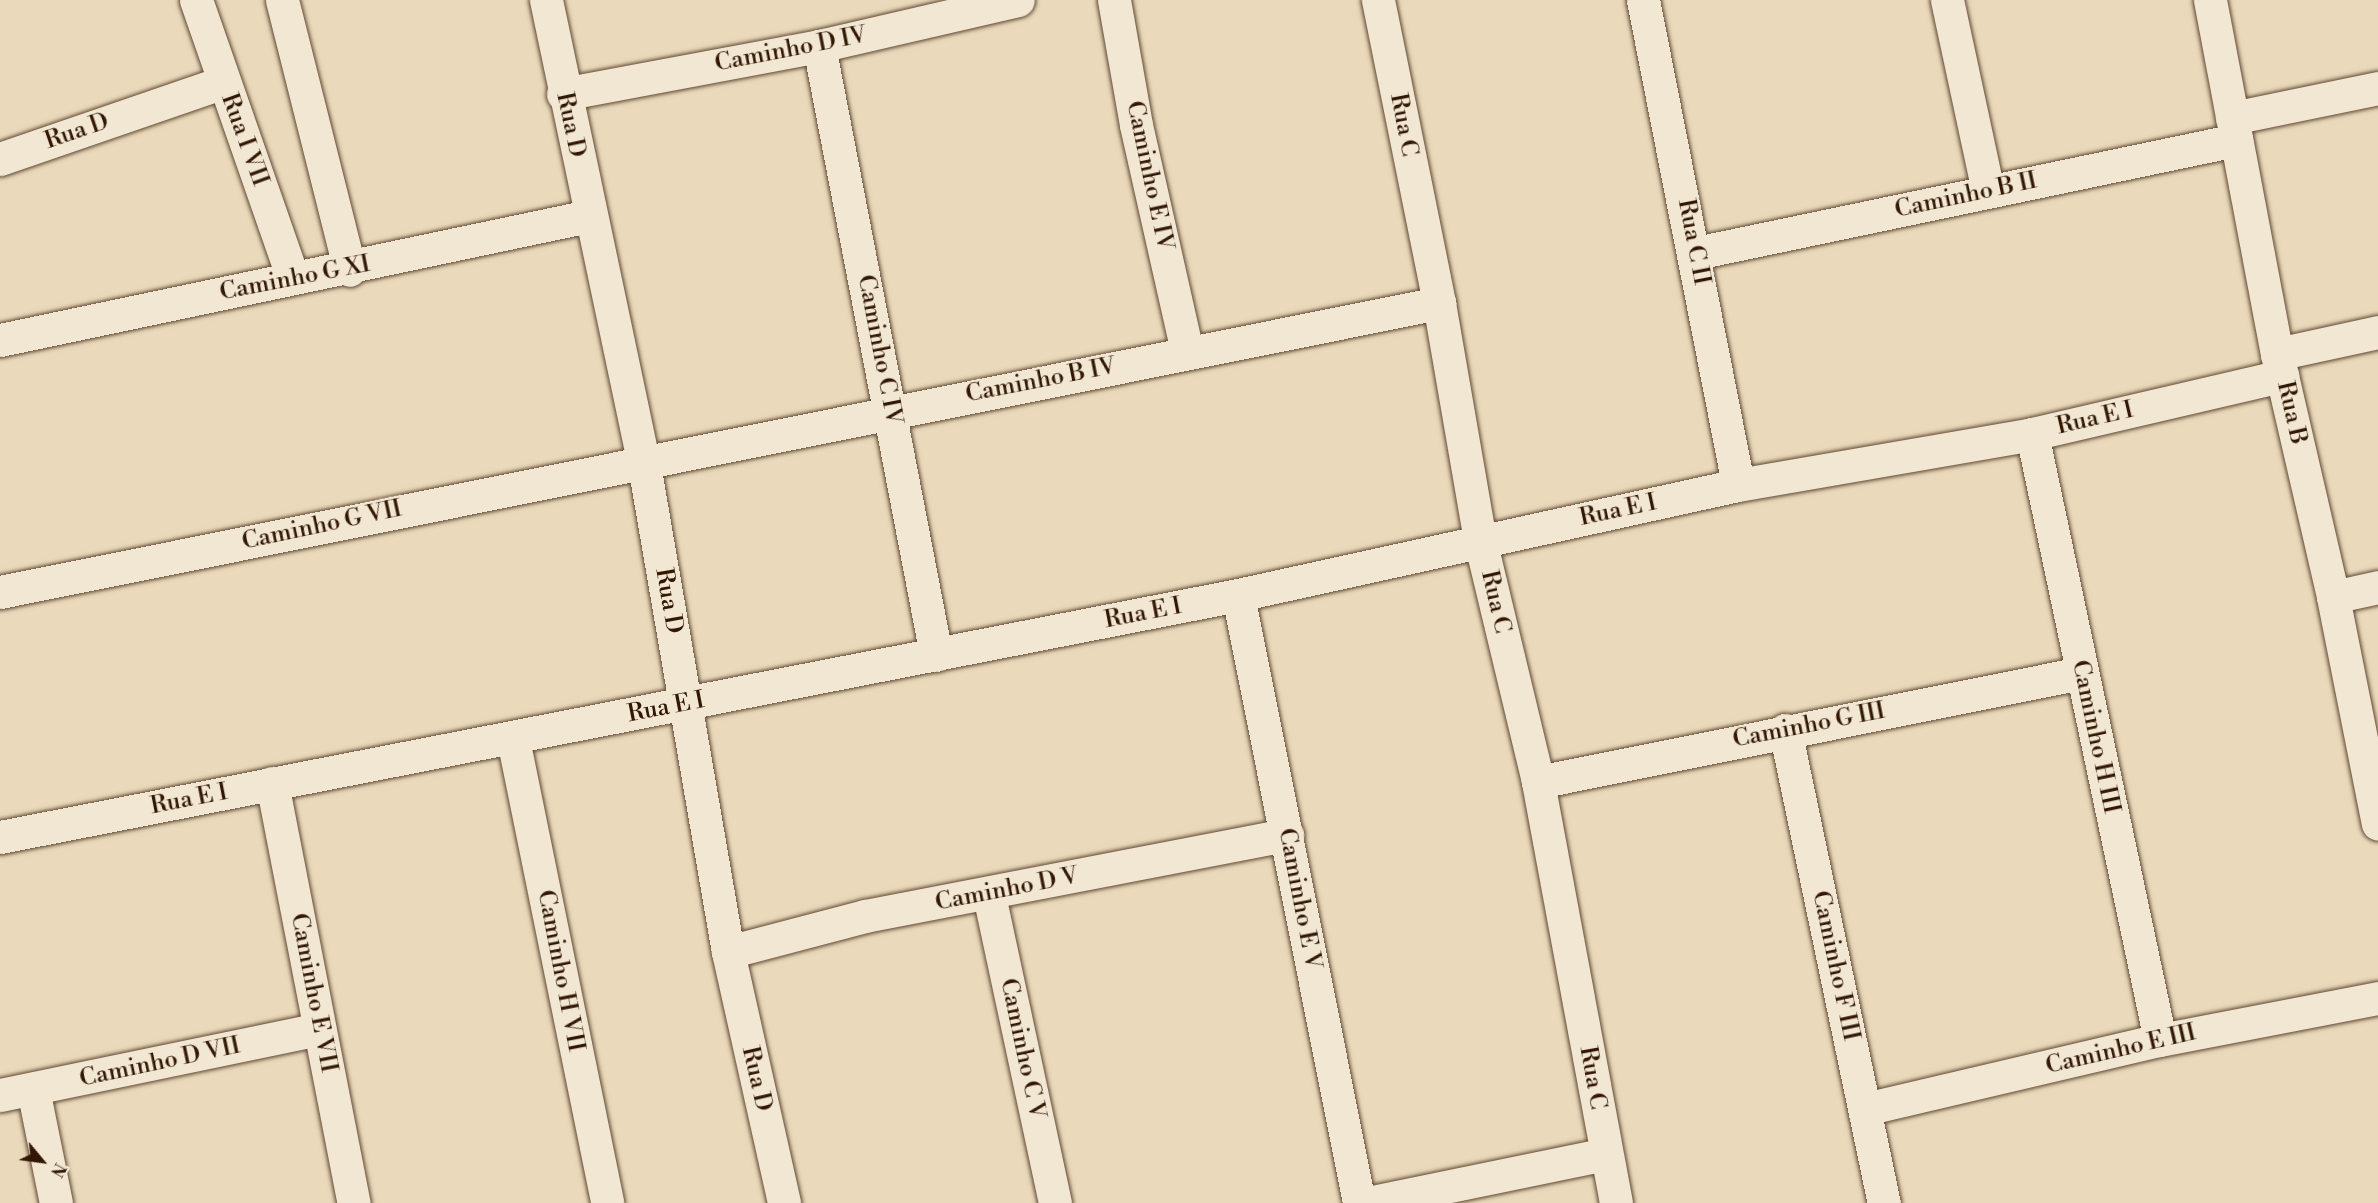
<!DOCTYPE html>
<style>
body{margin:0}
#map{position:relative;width:2378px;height:1203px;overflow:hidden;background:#eadabb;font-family:"Libre Bodoni",serif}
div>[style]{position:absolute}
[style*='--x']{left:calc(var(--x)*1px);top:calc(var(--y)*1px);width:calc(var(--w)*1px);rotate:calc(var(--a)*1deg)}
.roads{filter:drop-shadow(0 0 2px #604832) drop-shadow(0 0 2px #604832)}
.minor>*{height:33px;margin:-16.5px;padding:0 16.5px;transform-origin:16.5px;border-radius:16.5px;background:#f1e7d3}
span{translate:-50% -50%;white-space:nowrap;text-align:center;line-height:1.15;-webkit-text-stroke:4.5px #f1e7d3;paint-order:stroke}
.street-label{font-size:24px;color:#321804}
.north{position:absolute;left:12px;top:1131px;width:60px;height:60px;-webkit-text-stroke:4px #f1e7d3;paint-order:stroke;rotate:119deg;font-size:16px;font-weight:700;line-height:24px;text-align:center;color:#321804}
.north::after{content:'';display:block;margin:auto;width:21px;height:27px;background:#321804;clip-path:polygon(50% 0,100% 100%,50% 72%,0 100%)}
</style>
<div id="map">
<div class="roads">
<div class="minor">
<i style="--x:196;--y:0;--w:294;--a:70.8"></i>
<i style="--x:282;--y:0;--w:278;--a:75.9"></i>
<i style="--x:546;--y:0;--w:469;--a:78.1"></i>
<i style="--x:643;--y:459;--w:500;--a:80.22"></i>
<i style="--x:728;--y:952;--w:257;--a:77.4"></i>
<i style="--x:1114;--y:0;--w:127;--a:80"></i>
<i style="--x:1136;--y:125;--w:233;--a:77.3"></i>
<i style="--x:1378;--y:0;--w:309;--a:78.6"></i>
<i style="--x:1439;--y:303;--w:241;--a:80.2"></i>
<i style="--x:1480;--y:540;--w:249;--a:76.5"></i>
<i style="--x:1538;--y:782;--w:428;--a:79.5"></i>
<i style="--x:1643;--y:0;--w:494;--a:78.9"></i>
<i style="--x:1947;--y:0;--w:195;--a:77.9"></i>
<i style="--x:2210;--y:0;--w:360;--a:79.3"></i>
<i style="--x:2277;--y:354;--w:249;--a:77"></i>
<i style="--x:2333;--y:597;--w:231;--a:78.8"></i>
<i style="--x:819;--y:46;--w:620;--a:79.12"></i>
<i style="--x:563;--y:94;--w:260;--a:-10.6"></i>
<i style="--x:819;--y:46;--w:204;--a:-13"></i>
<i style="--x:2232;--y:118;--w:149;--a:-11.6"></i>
<i style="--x:0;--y:159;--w:236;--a:-19"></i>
<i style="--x:1696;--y:253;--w:552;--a:-11.82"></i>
<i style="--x:0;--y:340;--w:602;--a:-11.89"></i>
<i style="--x:2277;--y:354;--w:103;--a:-12.3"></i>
<i style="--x:2032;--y:434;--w:619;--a:78.07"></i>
<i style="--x:0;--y:592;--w:1468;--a:-11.36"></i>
<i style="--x:1238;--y:595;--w:620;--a:78.74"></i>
<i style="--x:2333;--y:597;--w:46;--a:-12.5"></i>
<i style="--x:1785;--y:730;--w:483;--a:78.2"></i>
<i style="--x:513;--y:739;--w:473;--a:78.5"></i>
<i style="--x:1538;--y:782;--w:554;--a:-11.35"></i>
<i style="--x:272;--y:783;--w:428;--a:79"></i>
<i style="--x:0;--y:837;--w:1261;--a:-11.06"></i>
<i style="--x:1238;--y:595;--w:512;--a:-12.41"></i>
<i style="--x:1738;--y:485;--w:298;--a:-9.8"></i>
<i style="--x:2032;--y:434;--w:257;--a:-13.1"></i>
<i style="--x:989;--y:895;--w:315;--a:77.9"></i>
<i style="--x:728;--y:952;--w:142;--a:-14.7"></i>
<i style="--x:865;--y:916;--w:430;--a:-10.9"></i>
<i style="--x:33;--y:1089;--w:116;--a:78.6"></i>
<i style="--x:0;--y:1095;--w:326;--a:-11.7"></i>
<i style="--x:1865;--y:1109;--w:303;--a:-13.2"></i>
<i style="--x:2160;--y:1040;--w:222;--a:-10.9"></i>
<i style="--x:1367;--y:1203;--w:244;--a:-11.6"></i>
</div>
</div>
<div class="street-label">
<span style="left:791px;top:50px;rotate:-11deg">Caminho D IV</span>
<span style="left:570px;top:125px;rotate:78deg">Rua D</span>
<span style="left:1403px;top:125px;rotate:79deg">Rua C</span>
<span style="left:77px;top:132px;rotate:-19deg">Rua D</span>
<span style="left:244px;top:140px;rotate:70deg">Rua I VII</span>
<span style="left:1149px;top:176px;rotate:78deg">Caminho E IV</span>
<span style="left:1966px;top:196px;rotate:-12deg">Caminho B II</span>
<span style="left:1693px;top:242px;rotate:79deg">Rua C II</span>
<span style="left:295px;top:279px;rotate:-11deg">Caminho G XI</span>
<span style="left:879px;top:350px;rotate:79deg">Caminho C IV</span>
<span style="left:1041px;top:381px;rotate:-11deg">Caminho B IV</span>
<span style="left:2291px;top:413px;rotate:77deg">Rua B</span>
<span style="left:2095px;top:419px;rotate:-13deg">Rua E I</span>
<span style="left:1618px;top:511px;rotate:-12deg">Rua E I</span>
<span style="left:322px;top:526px;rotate:-12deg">Caminho G VII</span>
<span style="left:668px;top:601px;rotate:80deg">Rua D</span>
<span style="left:1495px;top:602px;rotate:77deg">Rua C</span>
<span style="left:1143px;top:614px;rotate:-11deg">Rua E I</span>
<span style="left:666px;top:708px;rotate:-11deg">Rua E I</span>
<span style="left:1809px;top:726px;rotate:-11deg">Caminho G III</span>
<span style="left:2095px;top:737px;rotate:78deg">Caminho H III</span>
<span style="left:189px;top:800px;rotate:-11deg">Rua E I</span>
<span style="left:1007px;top:890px;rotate:-11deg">Caminho D V</span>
<span style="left:1299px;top:899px;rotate:79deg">Caminho E V</span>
<span style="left:1835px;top:966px;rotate:78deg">Caminho F III</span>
<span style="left:560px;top:971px;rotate:79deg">Caminho H VII</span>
<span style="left:313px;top:993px;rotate:79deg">Caminho E VII</span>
<span style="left:1022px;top:1049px;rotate:78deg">Caminho C V</span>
<span style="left:2121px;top:1050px;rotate:-13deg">Caminho E III</span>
<span style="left:160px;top:1063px;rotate:-12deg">Caminho D VII</span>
<span style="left:1592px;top:1078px;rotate:80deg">Rua C</span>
<span style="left:756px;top:1079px;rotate:77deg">Rua D</span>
</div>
<div class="north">N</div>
</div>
